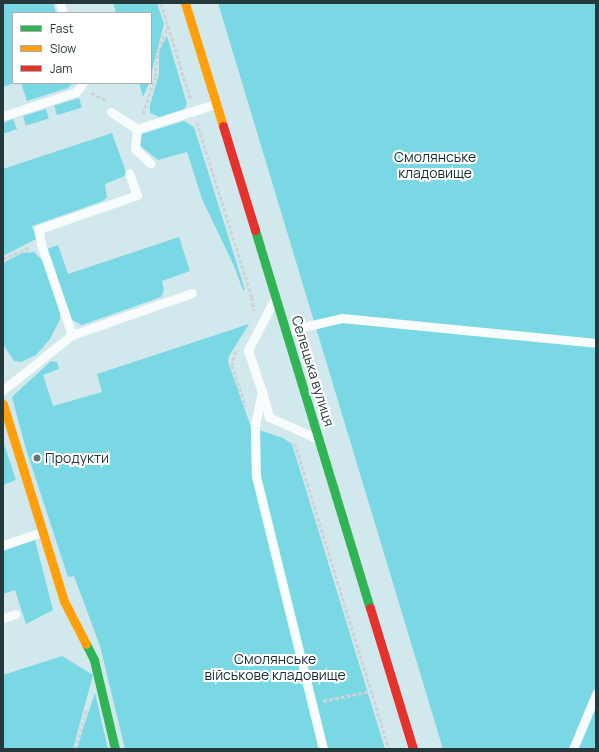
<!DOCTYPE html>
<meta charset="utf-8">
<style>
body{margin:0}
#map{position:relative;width:599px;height:752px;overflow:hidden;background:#d1e8ec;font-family:Manrope,sans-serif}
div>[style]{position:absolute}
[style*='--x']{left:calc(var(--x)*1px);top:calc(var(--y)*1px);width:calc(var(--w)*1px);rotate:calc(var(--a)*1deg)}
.green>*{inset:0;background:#7ad8e5;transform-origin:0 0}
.path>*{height:2.5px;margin-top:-1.25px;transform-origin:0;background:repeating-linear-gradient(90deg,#ced4d6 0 4px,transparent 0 6px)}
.lane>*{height:9px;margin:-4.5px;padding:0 4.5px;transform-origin:4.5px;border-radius:4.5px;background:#f8fcfc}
.fast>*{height:9px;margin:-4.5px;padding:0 4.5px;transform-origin:4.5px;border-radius:4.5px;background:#30b455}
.slow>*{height:9px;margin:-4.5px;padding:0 4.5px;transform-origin:4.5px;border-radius:4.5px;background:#ff9f0a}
.jam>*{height:9px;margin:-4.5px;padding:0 4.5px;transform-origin:4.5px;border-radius:4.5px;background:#e5322d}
.dots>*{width:11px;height:11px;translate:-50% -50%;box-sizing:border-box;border:2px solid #fff;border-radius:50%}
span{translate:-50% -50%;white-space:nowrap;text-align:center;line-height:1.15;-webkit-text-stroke:4px #fff;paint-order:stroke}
.park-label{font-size:14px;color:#152d31}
.street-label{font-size:14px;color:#27383b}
.poi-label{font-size:14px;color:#27383b}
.left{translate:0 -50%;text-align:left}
.frame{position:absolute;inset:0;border:4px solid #27383b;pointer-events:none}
.legend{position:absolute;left:12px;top:12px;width:140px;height:72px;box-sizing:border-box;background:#fff;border:1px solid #a9afb1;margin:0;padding:5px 7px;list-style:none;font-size:12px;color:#27383b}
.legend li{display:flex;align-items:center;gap:8px;height:20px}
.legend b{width:20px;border:1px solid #a9afb1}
</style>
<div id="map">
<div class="green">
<i style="clip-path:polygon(3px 3px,53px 3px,56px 13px,13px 13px,14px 83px,3px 87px)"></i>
<i style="clip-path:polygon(113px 3px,157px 3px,164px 24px,151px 75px,151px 13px,116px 13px)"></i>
<i style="clip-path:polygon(218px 3px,596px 3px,596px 749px,443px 749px)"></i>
<i style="clip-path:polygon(167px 36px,187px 104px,184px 109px,159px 117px,150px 113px,150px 105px,159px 74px,159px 51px)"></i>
<i style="clip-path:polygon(21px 83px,73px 83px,68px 88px,27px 101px)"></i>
<i style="clip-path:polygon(139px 83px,149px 83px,143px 97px)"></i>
<i style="left:79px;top:98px;width:10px;height:26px;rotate:73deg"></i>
<i style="left:46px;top:109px;width:10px;height:24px;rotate:73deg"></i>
<i style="clip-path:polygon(13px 119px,17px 129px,3px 134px,3px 123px)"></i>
<i style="clip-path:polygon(184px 121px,194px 127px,245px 290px,243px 290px,234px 266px,202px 199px,187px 152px,158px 160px,138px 144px,139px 135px)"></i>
<i style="clip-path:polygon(112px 133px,127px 175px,105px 184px,107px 197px,103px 201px,32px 226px,36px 239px,3px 256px,3px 169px)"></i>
<i style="clip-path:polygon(179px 237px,190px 271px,162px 281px,164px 290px,161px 297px,82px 325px,72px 320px,47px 249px,58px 245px,68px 274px)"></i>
<i style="clip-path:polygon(34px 252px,43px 261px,60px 310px,60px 319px,50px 339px,36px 355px,21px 362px,14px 361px,3px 344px,3px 263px,22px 253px)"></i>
<i style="clip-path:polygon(249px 324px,229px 356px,228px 362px,251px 427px,252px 476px,259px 430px,283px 438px,292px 444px,385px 749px,125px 749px,100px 646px,74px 576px,68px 577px,26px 449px,12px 397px,51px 361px,57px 362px,59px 369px,43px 375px,53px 406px,102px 392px,97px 374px)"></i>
<i style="clip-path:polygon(3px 441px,16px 480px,3px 485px)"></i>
<i style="clip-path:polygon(35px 540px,53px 610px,26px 624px,15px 590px,3px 594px,3px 551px)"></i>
<i style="clip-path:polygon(62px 656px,93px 675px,73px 749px,3px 749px,3px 675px)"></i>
<i style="clip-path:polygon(95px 693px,108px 749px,77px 749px,84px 725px)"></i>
</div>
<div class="path">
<i style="--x:161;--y:3;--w:102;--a:72.8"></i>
<i style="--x:91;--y:93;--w:17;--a:25"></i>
<i style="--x:143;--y:114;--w:39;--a:-72"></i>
<i style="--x:155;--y:77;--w:27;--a:-84"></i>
<i style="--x:158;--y:50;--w:27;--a:-68"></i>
<i style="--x:197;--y:122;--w:183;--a:72.6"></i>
<i style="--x:252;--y:297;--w:14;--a:82"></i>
<i style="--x:3;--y:259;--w:30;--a:-24"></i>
<i style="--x:236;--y:351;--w:15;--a:106"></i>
<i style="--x:232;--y:365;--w:44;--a:71.6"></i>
<i style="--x:295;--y:443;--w:320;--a:72.9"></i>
<i style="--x:323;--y:701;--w:49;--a:-11.8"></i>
<i style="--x:75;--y:749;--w:40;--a:-74"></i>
</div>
<div class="lane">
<i style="--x:60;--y:3;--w:10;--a:73"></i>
<i style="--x:111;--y:112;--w:31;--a:33"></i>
<i style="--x:3;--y:116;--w:77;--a:-18.2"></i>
<i style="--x:76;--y:92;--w:11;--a:-52"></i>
<i style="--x:137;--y:129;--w:83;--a:-17.6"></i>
<i style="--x:137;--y:129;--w:20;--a:96"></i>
<i style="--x:135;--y:149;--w:21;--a:43"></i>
<i style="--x:273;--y:302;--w:54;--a:117.5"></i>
<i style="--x:248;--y:350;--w:44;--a:71.6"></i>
<i style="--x:262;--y:392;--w:26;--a:74"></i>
<i style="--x:269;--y:417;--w:51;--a:24.1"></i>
<i style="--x:286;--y:331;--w:57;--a:-13.1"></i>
<i style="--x:342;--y:318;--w:255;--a:5.6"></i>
<i style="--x:72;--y:335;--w:96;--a:-108.8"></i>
<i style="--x:41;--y:244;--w:15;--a:-98"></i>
<i style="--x:39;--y:229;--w:104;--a:-19.1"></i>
<i style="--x:137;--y:195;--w:23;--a:-110"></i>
<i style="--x:3;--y:390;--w:88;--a:-38.6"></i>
<i style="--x:72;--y:335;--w:127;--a:-19.3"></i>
<i style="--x:262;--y:392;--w:34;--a:102"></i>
<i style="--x:255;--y:425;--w:51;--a:88.9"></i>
<i style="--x:256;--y:476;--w:281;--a:76.2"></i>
<i style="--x:3;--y:545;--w:41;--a:-18.4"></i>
<i style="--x:3;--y:618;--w:13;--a:-18"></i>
<i style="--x:573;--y:749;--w:60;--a:-67.3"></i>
</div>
<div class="fast">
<i style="--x:255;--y:230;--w:395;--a:73.1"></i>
<i style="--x:86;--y:644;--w:18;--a:63"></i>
<i style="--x:94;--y:660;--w:91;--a:76.7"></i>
</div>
<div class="slow">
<i style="--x:185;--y:3;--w:129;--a:72.8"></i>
<i style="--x:3;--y:404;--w:206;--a:72.8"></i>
<i style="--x:64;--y:601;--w:48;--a:62.9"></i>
</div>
<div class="jam">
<i style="--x:223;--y:126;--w:109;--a:72.9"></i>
<i style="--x:370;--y:608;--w:147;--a:73"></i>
</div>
<div class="dots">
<i style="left:37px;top:458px;background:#627679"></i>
</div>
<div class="park-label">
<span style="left:435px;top:165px">Смолянське<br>кладовище</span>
<span style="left:275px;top:667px">Смолянське<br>військове кладовище</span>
</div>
<div class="street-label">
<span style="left:313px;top:371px;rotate:73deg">Селецька вулиця</span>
</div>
<div class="poi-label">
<span class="left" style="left:45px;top:458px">Продукти</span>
</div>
<div class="frame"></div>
<ul class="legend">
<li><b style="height:5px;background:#30b455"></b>Fast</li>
<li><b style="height:5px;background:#ff9f0a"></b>Slow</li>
<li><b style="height:5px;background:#e5322d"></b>Jam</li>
</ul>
</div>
